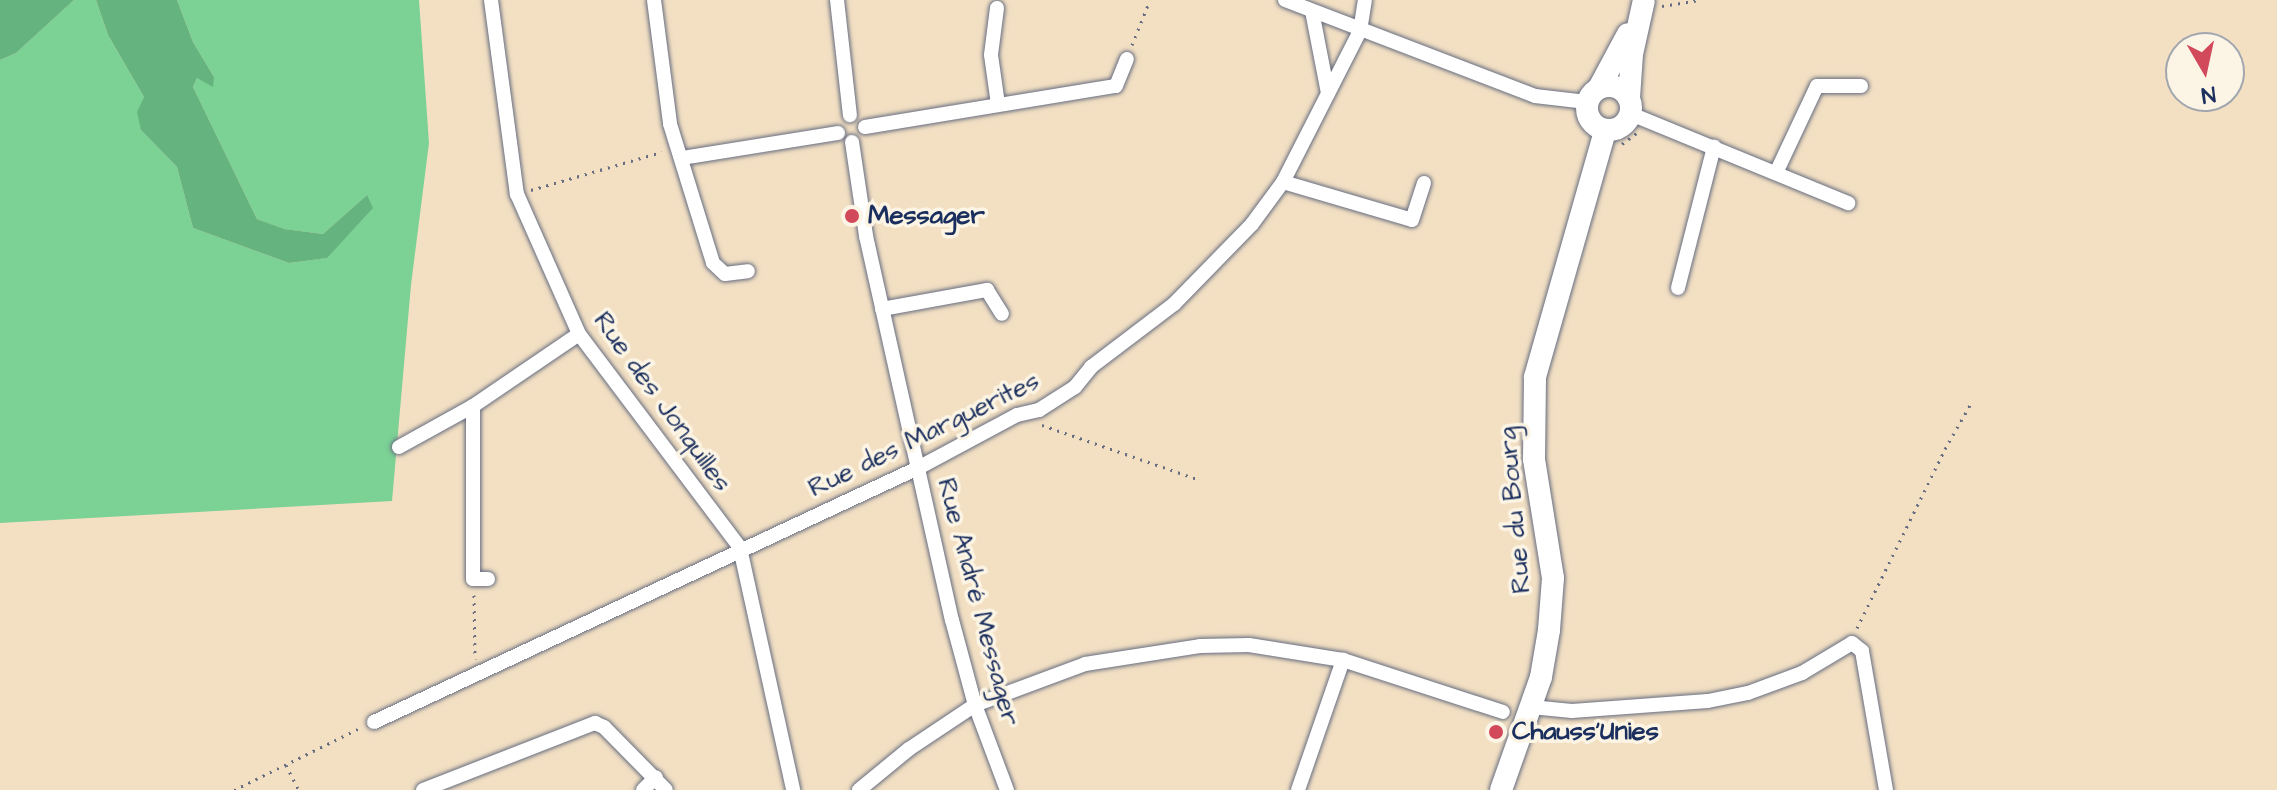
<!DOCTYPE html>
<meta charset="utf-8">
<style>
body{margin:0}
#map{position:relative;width:2277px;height:790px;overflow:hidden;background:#f3e0c3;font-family:"Architects Daughter",sans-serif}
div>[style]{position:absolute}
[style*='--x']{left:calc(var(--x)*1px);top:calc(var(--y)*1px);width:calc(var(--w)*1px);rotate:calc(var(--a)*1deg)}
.green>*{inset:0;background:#7cd195}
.forest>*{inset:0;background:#65b37e}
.path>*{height:3px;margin-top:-1.5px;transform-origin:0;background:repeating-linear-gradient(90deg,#676d81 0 2px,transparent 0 8px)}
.roads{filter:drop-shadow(0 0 2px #676d81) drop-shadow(0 0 2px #676d81)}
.street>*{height:14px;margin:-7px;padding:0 7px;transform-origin:7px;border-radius:7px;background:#fff}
.secondary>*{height:22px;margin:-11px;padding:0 11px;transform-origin:11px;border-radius:11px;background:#fff}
.secondary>.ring{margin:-11px;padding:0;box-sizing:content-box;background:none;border:22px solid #fff;border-radius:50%}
.dots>*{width:22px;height:22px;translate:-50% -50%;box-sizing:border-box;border:4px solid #fcf5e5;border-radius:50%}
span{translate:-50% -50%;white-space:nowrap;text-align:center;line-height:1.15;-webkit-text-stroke:7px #fcf5e5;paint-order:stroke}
.poi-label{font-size:26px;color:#1b2f5e;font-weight:700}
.left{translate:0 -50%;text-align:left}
.street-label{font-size:26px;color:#1b2f5e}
.north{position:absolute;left:2165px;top:32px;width:80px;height:80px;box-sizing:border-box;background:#fcf5e5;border:2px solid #a2a6af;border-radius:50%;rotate:171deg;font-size:22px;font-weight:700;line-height:32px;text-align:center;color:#1b2f5e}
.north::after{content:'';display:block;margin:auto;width:28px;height:36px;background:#d1495b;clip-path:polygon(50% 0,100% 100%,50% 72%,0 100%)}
</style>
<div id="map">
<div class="green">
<i style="clip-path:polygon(74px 0,96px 0,108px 35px,144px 97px,141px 130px,177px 167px,193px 228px,289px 263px,326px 258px,367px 195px,323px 234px,283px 229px,257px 219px,193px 87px,197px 78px,214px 77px,193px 42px,177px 0,419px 0,429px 143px,411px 285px,392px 501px,0 523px,0 60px,16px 53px)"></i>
</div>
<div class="forest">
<i style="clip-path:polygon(0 0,74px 0,16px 53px,0 60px)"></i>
<i style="clip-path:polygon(96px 0,177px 0,193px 42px,214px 77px,213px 87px,197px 78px,193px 87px,257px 219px,284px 229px,323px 234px,367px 195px,373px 208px,327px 258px,289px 263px,193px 228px,177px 167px,141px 130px,137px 112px,144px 97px,108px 35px)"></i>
</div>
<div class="path">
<i style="--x:1662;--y:6;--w:38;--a:-9"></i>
<i style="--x:1132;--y:45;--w:48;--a:-68.2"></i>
<i style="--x:1622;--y:144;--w:20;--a:-37"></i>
<i style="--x:531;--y:190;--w:136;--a:-16.2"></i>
<i style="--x:1042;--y:425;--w:164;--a:19.2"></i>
<i style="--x:474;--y:595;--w:64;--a:89.1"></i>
<i style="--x:1857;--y:628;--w:199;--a:-63.8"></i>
<i style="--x:1945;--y:449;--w:51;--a:-60.4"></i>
<i style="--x:286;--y:765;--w:28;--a:63"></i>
<i style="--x:234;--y:790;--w:140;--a:-26.2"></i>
</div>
<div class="roads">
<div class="street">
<i style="--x:491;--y:0;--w:196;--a:82.4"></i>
<i style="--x:517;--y:194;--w:153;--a:66.1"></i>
<i style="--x:579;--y:334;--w:268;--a:53"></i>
<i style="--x:740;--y:548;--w:248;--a:77.6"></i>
<i style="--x:654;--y:0;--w:125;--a:82.6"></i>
<i style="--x:670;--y:124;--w:145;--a:72.8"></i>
<i style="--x:713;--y:263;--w:16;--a:43"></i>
<i style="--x:725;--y:274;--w:23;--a:-7"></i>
<i style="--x:837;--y:0;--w:116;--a:83.6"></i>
<i style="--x:1285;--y:0;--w:268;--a:21"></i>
<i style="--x:1535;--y:96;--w:52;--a:6.6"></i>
<i style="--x:997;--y:8;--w:47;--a:97.3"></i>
<i style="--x:991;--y:55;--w:49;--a:81.9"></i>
<i style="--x:1312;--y:11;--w:84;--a:79"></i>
<i style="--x:1631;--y:114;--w:235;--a:22.3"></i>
<i style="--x:865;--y:127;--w:254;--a:-9.3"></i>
<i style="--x:1116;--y:86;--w:29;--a:-68"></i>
<i style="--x:852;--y:142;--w:95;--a:81.5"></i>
<i style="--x:866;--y:236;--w:394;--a:77.4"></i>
<i style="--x:952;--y:620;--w:88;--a:74.9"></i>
<i style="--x:975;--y:705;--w:91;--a:69.4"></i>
<i style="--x:682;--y:158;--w:158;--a:-9.1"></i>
<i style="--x:1776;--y:173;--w:96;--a:-64.8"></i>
<i style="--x:1817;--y:86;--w:44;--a:0"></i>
<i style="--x:1283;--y:182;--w:134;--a:16.4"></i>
<i style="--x:1412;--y:220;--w:39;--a:-72"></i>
<i style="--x:1678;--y:288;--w:146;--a:-75.7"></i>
<i style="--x:882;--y:309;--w:107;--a:-10.3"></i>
<i style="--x:987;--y:290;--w:28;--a:58"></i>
<i style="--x:473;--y:406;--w:173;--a:90"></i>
<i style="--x:473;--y:579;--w:15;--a:0"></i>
<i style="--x:399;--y:447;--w:85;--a:-29"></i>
<i style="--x:473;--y:406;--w:128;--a:-34.2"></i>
<i style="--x:1531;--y:707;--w:41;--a:5.6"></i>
<i style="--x:1572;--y:711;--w:136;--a:-4.2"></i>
<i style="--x:1708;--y:701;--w:41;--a:-11.3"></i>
<i style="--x:1748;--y:693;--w:58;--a:-20.3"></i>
<i style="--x:1802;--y:673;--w:58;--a:-31"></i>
<i style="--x:1852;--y:643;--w:13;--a:39"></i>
<i style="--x:1862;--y:651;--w:141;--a:80.2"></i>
<i style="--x:374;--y:722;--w:600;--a:-25.03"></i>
<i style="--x:918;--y:468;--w:112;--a:-28.2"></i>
<i style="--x:1017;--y:415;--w:23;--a:-13"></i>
<i style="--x:1039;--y:410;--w:43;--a:-32.6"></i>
<i style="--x:1075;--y:387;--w:26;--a:-51"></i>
<i style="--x:1091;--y:367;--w:104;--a:-37.2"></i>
<i style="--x:1174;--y:304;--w:112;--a:-45.7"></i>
<i style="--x:1252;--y:224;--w:52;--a:-53.6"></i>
<i style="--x:1283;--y:182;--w:169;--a:-63"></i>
<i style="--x:1360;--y:31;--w:31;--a:-81"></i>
<i style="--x:423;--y:790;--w:185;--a:-21.3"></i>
<i style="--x:595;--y:723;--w:10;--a:24"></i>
<i style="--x:604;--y:727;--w:88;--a:45.5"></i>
<i style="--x:643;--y:790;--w:18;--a:-45"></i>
<i style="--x:859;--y:790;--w:65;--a:-39.4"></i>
<i style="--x:909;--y:749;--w:79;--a:-33.7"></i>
<i style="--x:975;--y:705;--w:117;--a:-20.4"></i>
<i style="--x:1085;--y:664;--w:116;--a:-8.9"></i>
<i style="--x:1200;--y:646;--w:49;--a:-1.2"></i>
<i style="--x:1249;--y:645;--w:95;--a:9.1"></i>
<i style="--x:1343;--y:660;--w:168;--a:18"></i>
<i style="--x:1298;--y:790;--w:138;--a:-70.9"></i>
</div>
<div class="secondary">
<i class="ring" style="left:1587px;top:86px;width:22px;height:22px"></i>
<i style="--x:1599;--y:88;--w:61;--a:-61.8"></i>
<i style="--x:1629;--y:98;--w:44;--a:-86.1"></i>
<i style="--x:1632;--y:54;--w:55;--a:-77.5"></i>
<i style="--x:1501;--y:790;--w:120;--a:-70.5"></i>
<i style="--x:1541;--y:677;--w:48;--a:-80.3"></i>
<i style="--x:1549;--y:630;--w:52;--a:-85.6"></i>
<i style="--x:1553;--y:578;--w:121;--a:-99.1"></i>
<i style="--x:1534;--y:459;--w:82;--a:-89.3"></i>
<i style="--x:1535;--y:377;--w:256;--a:-74.1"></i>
</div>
</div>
<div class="dots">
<i style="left:852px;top:216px;background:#d1495b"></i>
<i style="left:1496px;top:732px;background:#d1495b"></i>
</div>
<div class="poi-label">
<span class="left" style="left:868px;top:216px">Messager</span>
<span class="left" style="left:1512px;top:732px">Chauss'Unies</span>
</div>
<div class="street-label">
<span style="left:662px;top:402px;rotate:54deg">Rue des Jonquilles</span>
<span style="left:924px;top:435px;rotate:-26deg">Rue des Marguerites</span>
<span style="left:1515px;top:510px;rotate:-95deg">Rue du Bourg</span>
<span style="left:978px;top:602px;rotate:75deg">Rue André Messager</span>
</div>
<div class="north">N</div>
</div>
